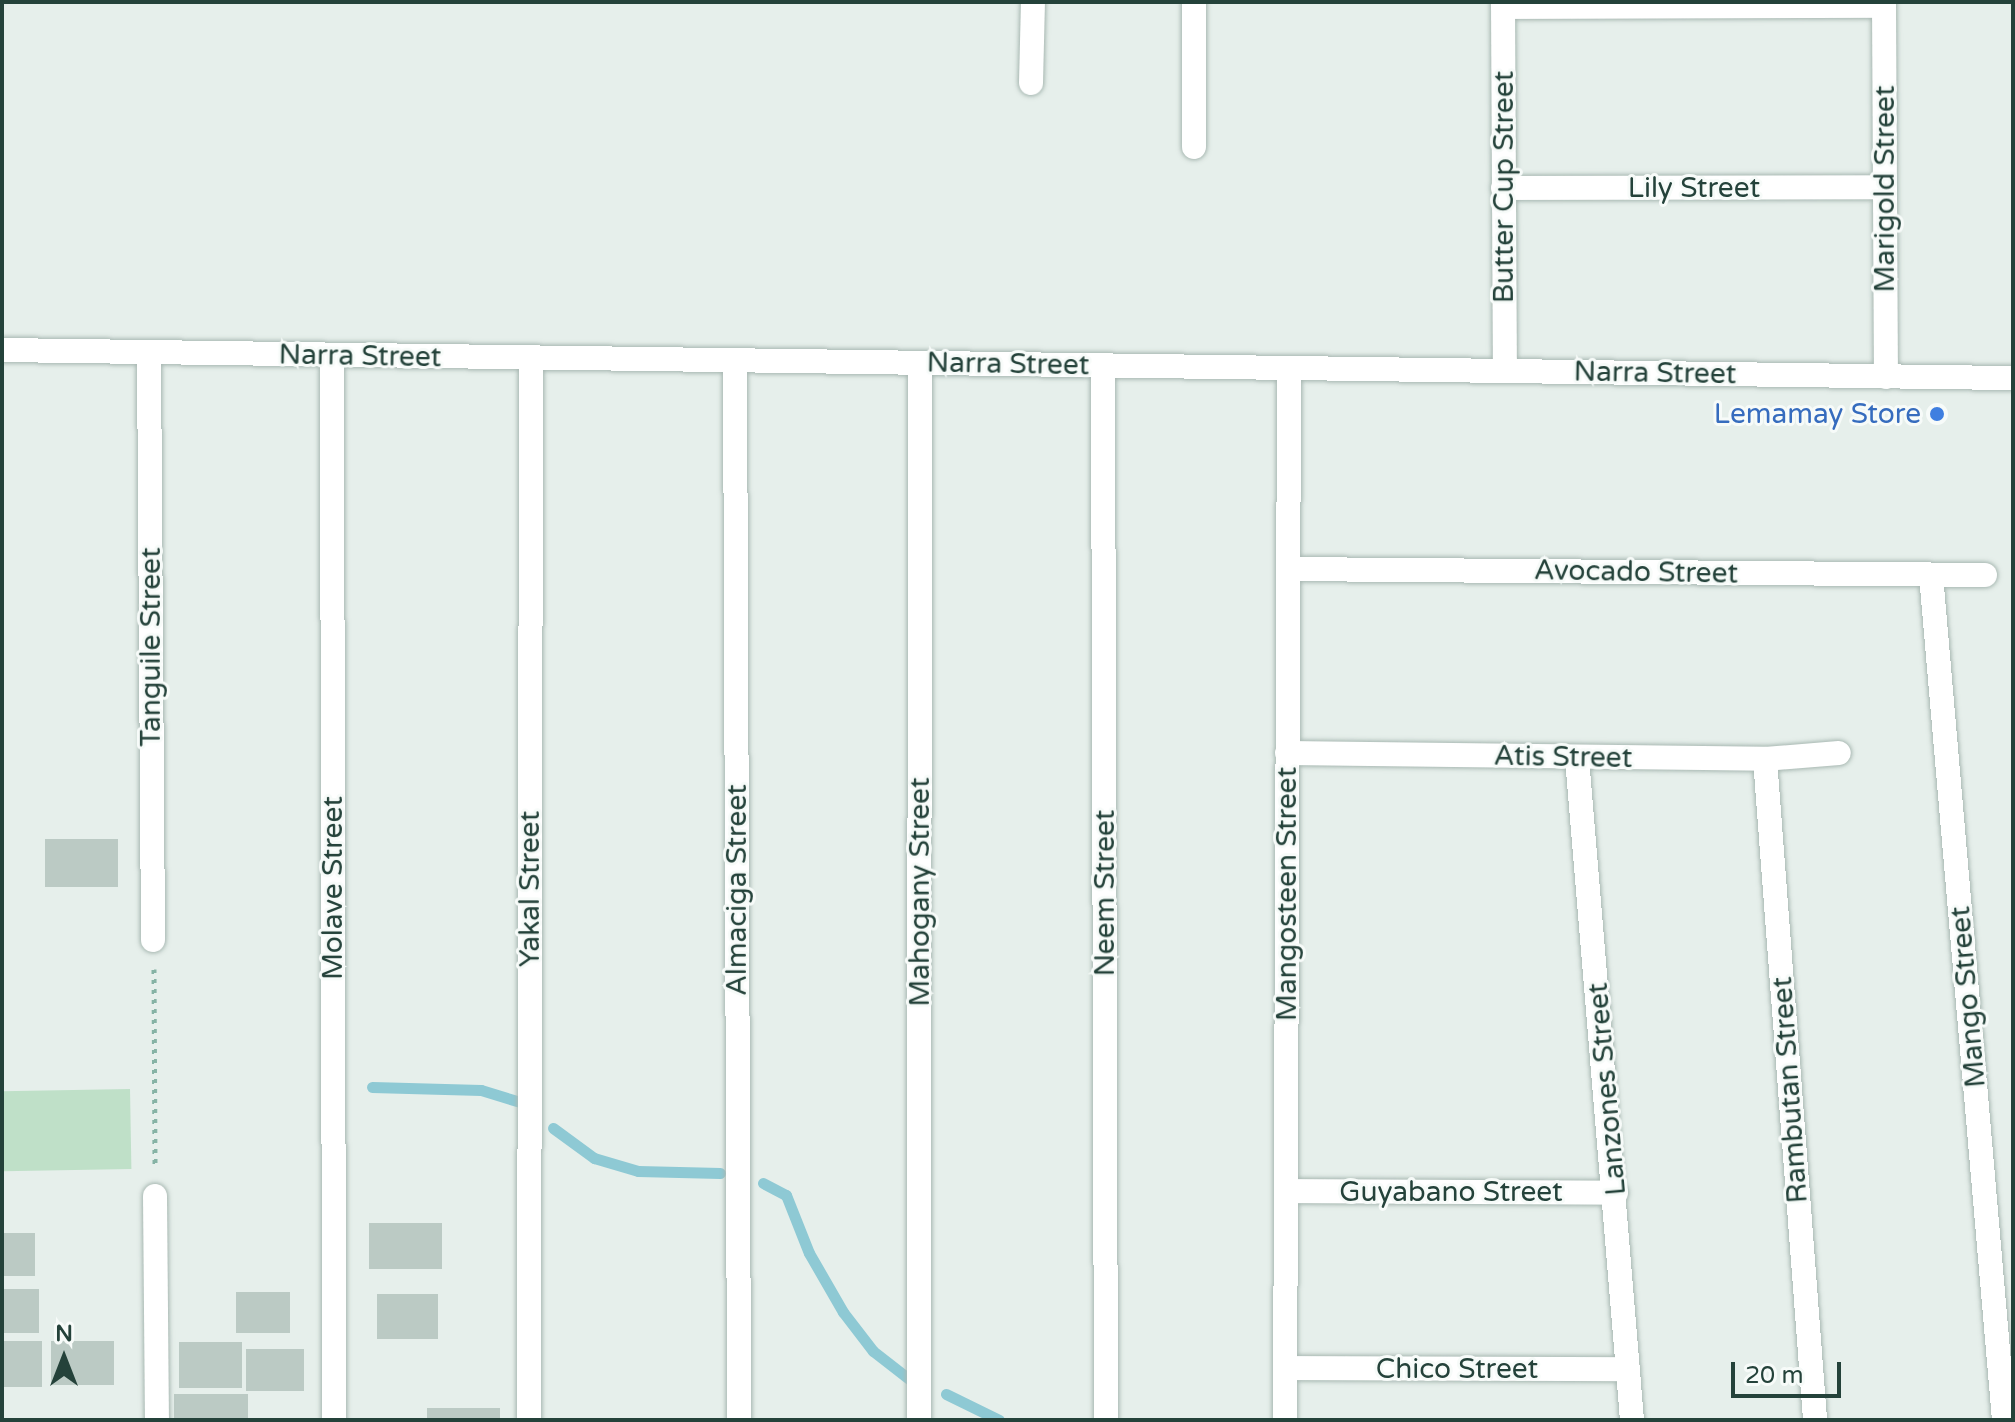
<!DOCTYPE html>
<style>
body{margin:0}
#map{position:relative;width:2015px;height:1422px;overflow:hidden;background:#e6efeb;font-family:"Varela Round",sans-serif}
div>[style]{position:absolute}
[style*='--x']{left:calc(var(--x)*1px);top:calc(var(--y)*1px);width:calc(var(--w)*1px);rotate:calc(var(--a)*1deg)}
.green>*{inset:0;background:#bfe0c8;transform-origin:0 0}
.stream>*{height:11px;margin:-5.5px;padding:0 5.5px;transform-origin:5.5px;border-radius:5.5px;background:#8ec9d4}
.building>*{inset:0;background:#bbcac4;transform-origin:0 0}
.path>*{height:5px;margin-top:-2.5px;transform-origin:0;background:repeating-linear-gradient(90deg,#86b3a5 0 4px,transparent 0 10px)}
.roads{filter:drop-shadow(0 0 2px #a8b8b2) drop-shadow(0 0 2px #a8b8b2)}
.street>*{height:24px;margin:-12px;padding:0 12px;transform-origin:12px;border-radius:12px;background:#fff}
.dots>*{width:22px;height:22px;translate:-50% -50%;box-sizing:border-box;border:4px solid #f7fbf9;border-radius:50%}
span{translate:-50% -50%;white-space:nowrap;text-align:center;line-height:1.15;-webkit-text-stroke:6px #f7fbf9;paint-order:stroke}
.street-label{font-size:28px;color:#24423a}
.shop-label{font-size:28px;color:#366cbe}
.right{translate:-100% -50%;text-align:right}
.frame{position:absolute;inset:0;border:4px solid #24423a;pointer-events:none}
.north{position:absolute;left:24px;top:1318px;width:80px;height:80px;-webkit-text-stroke:6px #f7fbf9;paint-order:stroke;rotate:0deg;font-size:22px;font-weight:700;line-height:32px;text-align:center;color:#24423a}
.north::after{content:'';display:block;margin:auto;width:28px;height:36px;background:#24423a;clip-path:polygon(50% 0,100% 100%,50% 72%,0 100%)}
.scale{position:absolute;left:1731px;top:1362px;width:110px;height:36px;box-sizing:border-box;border:4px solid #24423a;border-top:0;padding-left:10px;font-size:24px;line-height:28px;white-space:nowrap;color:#24423a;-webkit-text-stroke:6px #f7fbf9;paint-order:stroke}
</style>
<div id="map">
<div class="green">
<i style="left:130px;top:1089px;width:80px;height:128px;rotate:89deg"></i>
</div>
<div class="stream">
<i style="--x:372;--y:1087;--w:109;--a:1.6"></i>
<i style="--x:481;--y:1090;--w:41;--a:17.1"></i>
<i style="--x:553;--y:1128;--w:51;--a:36.2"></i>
<i style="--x:594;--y:1158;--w:46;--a:16.5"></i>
<i style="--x:638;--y:1171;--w:82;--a:1.4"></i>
<i style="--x:763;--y:1183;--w:26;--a:28"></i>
<i style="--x:786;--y:1195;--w:62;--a:68.4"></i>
<i style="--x:809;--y:1253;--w:68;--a:60"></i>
<i style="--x:843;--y:1312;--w:49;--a:52.4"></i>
<i style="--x:873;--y:1351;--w:46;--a:37.9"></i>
<i style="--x:946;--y:1394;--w:59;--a:26.1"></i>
</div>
<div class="building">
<i style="left:118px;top:839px;width:48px;height:73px;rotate:90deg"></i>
<i style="left:369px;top:1223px;width:73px;height:46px"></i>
<i style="left:2px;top:1233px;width:33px;height:43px"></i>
<i style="left:2px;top:1289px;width:37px;height:44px"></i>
<i style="left:236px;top:1292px;width:54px;height:41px"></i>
<i style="left:377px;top:1294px;width:61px;height:45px"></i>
<i style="left:42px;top:1341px;width:46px;height:40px;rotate:90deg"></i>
<i style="left:51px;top:1341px;width:63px;height:44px"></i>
<i style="left:179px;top:1342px;width:63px;height:46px"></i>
<i style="left:246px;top:1349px;width:58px;height:42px"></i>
<i style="left:248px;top:1394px;width:26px;height:74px;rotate:90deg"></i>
<i style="left:427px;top:1408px;width:73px;height:12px"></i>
</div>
<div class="path">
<i style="--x:154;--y:969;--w:198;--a:89.7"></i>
</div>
<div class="roads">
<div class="street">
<i style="--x:1194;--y:2;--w:145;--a:90"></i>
<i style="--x:1503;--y:2;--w:369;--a:89.7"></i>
<i style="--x:1884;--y:2;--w:375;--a:89.7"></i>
<i style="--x:1503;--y:7;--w:381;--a:-0.2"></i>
<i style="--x:1031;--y:83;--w:81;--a:-88.6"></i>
<i style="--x:1503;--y:188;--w:382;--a:-0.1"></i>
<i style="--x:2;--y:350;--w:2011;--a:0.8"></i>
<i style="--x:149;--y:353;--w:587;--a:89.61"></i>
<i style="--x:332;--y:355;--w:1065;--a:89.89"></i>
<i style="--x:735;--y:361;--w:1059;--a:89.78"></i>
<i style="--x:1103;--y:366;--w:1054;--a:89.84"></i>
<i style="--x:1288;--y:569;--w:697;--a:0.49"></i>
<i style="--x:1931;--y:575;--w:848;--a:85.06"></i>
<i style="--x:1287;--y:753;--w:478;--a:0.7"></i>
<i style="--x:1765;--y:759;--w:74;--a:-4.6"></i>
<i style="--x:1577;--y:758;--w:664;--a:85.25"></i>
<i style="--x:1765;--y:759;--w:663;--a:85.67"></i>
<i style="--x:1286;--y:1191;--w:330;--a:0.3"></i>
<i style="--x:155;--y:1196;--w:224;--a:89.5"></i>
<i style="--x:1285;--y:1368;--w:343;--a:0.2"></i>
<i style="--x:529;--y:1420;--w:1062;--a:-89.89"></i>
<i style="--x:919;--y:1420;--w:1057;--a:-89.95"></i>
<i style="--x:1285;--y:1420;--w:1052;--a:-89.78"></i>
</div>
</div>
<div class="dots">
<i style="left:1937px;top:414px;background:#3f7fe0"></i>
</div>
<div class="street-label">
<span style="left:1504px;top:187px;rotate:-90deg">Butter Cup Street</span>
<span style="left:1694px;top:188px">Lily Street</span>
<span style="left:1885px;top:189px;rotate:-90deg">Marigold Street</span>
<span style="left:360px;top:356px;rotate:1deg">Narra Street</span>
<span style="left:1008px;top:364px;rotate:1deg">Narra Street</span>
<span style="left:1655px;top:373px;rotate:1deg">Narra Street</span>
<span style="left:1636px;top:572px;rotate:1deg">Avocado Street</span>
<span style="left:151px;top:647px;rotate:-90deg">Tanguile Street</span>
<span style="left:1563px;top:757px;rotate:1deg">Atis Street</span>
<span style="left:333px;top:888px;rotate:-90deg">Molave Street</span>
<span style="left:530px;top:889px;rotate:-90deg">Yakal Street</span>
<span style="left:737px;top:890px;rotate:-90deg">Almaciga Street</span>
<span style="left:920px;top:892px;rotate:-90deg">Mahogany Street</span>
<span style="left:1105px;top:893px;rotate:-90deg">Neem Street</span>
<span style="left:1287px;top:894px;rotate:-90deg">Mangosteen Street</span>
<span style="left:1968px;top:997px;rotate:-95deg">Mango Street</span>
<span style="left:1607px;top:1089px;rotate:-95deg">Lanzones Street</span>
<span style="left:1790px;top:1090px;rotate:-94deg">Rambutan Street</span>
<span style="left:1451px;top:1192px">Guyabano Street</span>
<span style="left:1457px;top:1369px">Chico Street</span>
</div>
<div class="shop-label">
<span class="right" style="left:1921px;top:414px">Lemamay Store</span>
</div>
<div class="frame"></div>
<div class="north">N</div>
<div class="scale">20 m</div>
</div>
